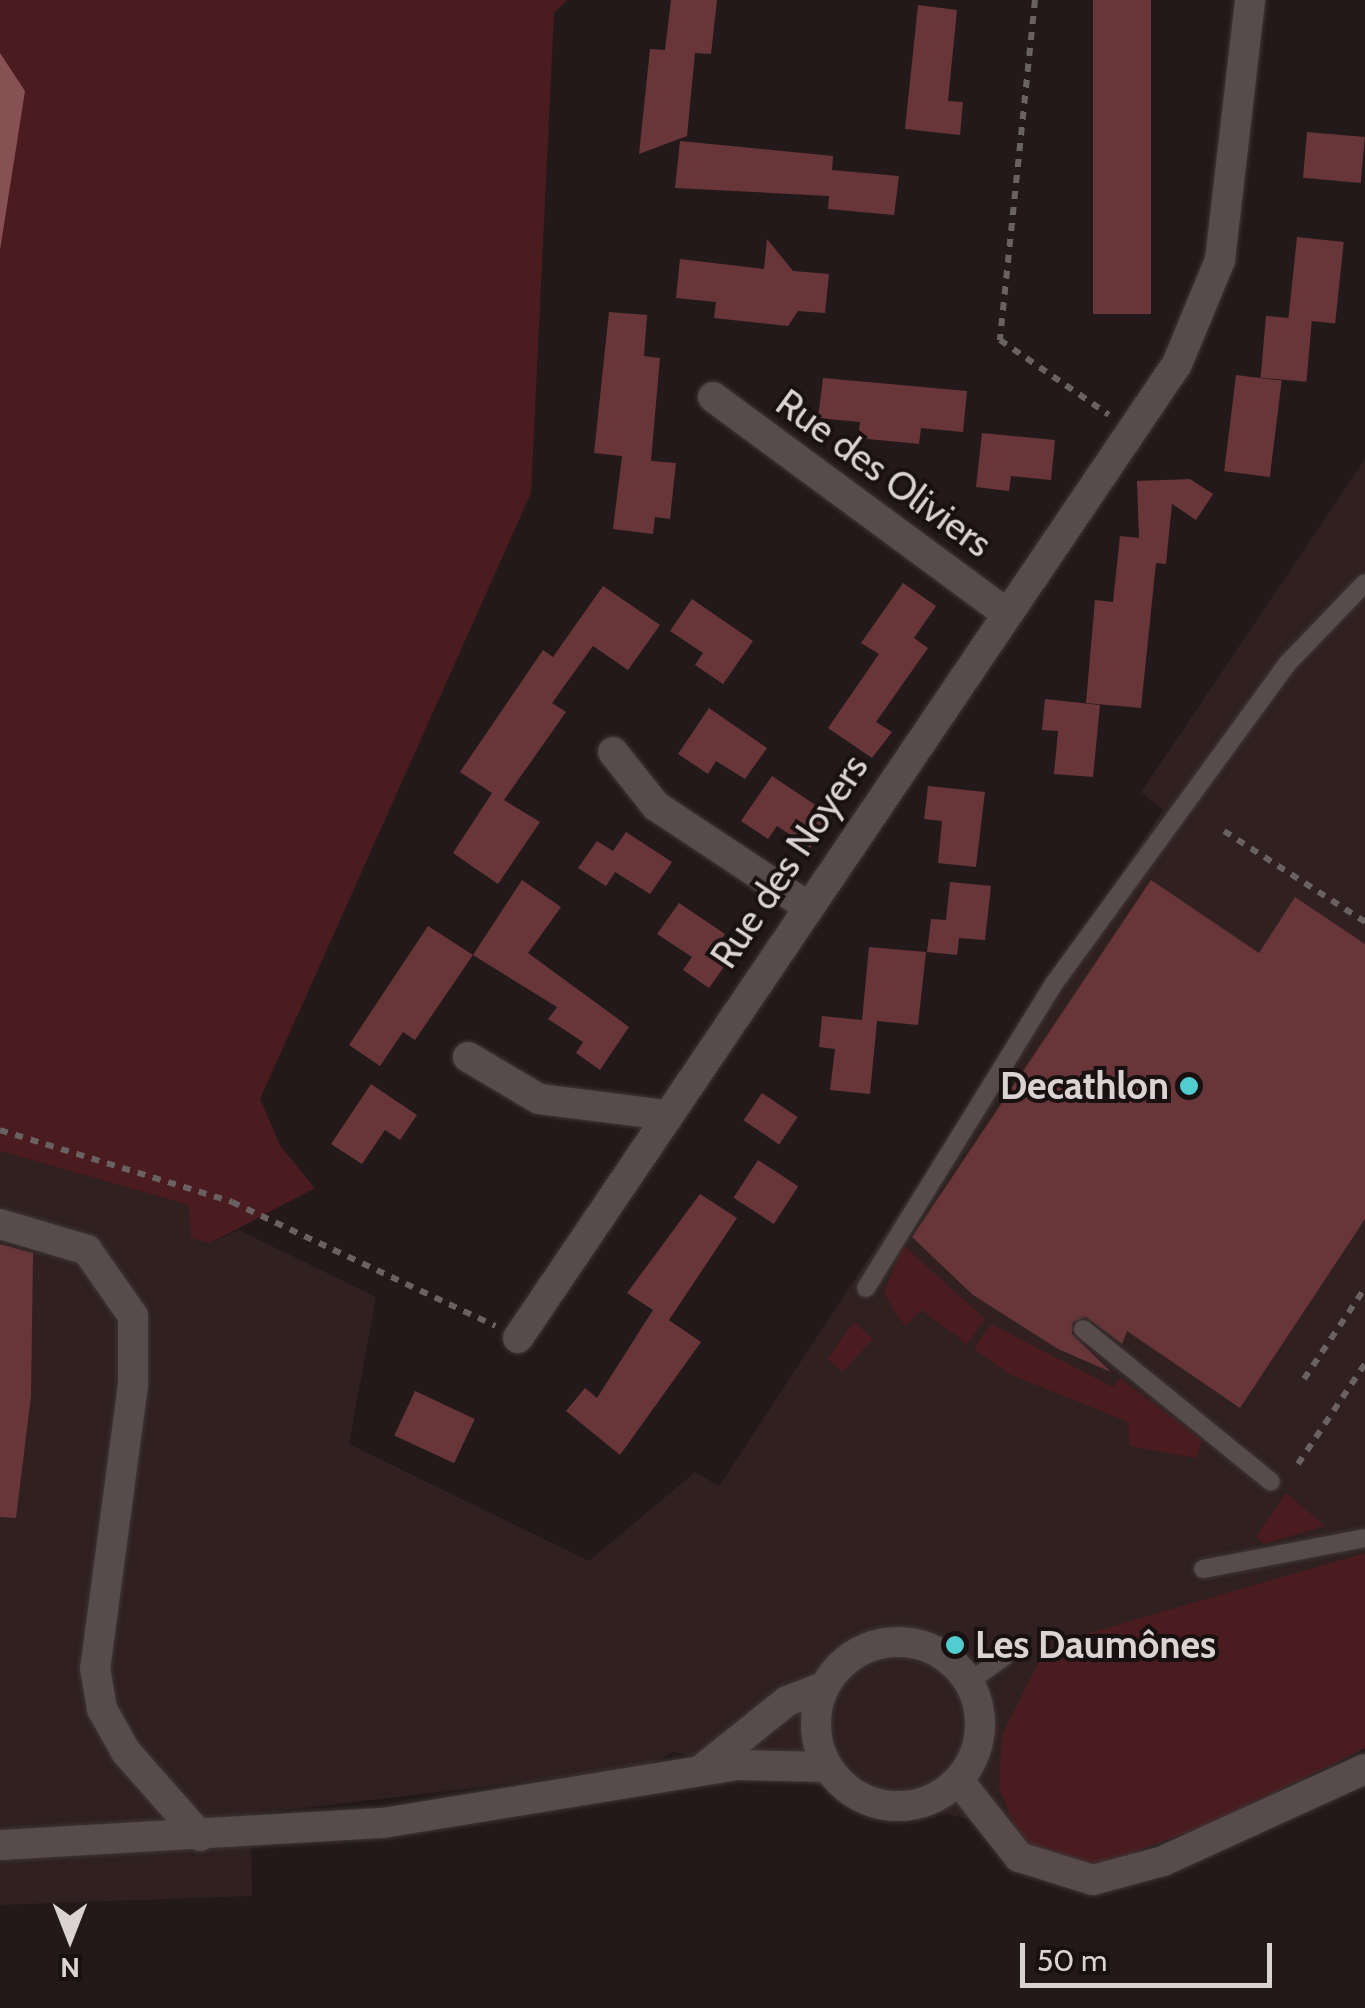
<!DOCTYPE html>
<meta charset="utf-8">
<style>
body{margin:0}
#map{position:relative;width:1365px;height:2008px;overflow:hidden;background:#23191a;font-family:Cabin,sans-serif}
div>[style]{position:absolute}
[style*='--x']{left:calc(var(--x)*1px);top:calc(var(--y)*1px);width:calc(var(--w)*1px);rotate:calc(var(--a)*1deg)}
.built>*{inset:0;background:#302020}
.green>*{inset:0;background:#4a1c20}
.water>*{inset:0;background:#875154}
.building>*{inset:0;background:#683639;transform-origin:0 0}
.path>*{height:6px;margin-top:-3px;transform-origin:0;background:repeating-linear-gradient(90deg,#6a6162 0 8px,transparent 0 16px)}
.roads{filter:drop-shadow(0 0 2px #3d3636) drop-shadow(0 0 2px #3d3636)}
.lane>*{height:18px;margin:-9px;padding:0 9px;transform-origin:9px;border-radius:9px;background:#574b4c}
.street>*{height:30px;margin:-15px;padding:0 15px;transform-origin:15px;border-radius:15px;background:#574b4c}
.street>.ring{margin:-15px;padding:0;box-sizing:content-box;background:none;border:30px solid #574b4c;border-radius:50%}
.dots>*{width:28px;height:28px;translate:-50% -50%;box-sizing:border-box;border:5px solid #191111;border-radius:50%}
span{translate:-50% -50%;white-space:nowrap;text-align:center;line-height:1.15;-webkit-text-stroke:8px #191111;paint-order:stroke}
.street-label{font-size:38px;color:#dad3d3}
.poi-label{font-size:38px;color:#dad3d3;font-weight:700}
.right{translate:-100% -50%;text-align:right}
.left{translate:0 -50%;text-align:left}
.north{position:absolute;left:20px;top:1888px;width:100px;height:100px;-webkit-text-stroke:8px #191111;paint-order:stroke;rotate:180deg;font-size:28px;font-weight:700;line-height:40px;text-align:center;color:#dad3d3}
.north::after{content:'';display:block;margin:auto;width:35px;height:45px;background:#dad3d3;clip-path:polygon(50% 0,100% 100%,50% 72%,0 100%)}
.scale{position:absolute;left:1020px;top:1943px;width:252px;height:45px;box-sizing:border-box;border:5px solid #dad3d3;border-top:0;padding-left:12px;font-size:30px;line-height:35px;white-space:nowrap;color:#dad3d3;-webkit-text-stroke:8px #191111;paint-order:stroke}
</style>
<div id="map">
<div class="built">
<i style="clip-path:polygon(1365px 459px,1365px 1748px,1328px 1768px,1035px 1851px,1016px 1830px,673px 1752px,644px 1768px,251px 1814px,252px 1896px,0 1905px,0 1151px,189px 1205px,210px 1243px,239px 1230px,376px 1297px,349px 1444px,589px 1561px,695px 1472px,719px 1486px,1163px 810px,1141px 792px)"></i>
</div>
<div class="green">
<i style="clip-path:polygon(0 0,567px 0,554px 13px,531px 493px,260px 1099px,281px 1147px,315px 1188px,210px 1243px,191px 1238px,189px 1205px,0 1151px)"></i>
<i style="clip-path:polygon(903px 1245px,985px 1319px,967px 1344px,921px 1310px,906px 1326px,898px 1317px,884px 1293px)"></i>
<i style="clip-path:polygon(854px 1322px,873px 1339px,842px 1372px,827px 1359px)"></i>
<i style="clip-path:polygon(991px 1324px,1113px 1387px,1120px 1378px,1202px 1440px,1196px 1458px,1130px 1446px,1128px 1422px,1009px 1374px,974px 1349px)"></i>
<i style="clip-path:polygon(1286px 1493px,1325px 1526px,1264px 1544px,1256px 1536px)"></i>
<i style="clip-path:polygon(1365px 1553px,1365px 1748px,1215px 1822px,1098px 1866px,1035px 1851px,1016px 1830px,999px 1788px,1002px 1735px,1041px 1657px,1075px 1637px)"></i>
</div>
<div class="water">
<i style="clip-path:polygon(0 53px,25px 91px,0 250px)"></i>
</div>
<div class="building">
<i style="clip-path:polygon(671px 0,717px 0,711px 54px,695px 53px,687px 136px,639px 154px,650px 49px,665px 50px)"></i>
<i style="left:1093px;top:0;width:58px;height:314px"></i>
<i style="clip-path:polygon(918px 5px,957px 10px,948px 101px,963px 102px,960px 135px,905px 129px)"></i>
<i style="left:1307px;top:132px;width:58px;height:46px;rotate:5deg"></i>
<i style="clip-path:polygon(680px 141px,833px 156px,832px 170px,899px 176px,894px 215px,828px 209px,829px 196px,675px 188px)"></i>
<i style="left:1297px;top:237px;width:47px;height:82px;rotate:6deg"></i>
<i style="clip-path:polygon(767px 239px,793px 271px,829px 274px,825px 313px,798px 311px,788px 326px,714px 318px,716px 302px,676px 298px,680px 259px,764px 269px)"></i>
<i style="clip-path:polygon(609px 312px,647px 315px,644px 356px,660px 358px,651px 461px,676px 463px,670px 519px,655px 517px,653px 534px,613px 529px,622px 456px,594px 453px)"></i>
<i style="left:1266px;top:316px;width:46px;height:62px;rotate:5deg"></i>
<i style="left:1236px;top:375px;width:46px;height:97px;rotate:7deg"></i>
<i style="clip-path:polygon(823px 378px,967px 391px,963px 432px,921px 428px,919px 444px,858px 438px,860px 422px,818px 418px)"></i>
<i style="clip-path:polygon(982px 433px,1055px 440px,1051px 480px,1011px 476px,1009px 491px,976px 487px)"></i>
<i style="clip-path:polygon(1190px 479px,1213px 494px,1196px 520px,1172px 504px,1166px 564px,1156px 563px,1141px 708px,1086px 703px,1095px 600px,1113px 602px,1120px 536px,1139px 538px,1137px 481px)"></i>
<i style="clip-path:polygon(903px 583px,936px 606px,914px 638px,928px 648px,876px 722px,892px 732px,872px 758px,828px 728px,879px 654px,861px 643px)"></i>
<i style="clip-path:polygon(603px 586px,660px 625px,628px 670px,593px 646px,552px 703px,566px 712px,504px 800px,540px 822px,498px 884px,453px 853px,492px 793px,460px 772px,543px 650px,553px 657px)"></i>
<i style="clip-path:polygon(692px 599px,753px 641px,723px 684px,695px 665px,703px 653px,670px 631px)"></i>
<i style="clip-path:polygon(1045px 699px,1100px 705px,1093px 777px,1054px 774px,1058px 731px,1042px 730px)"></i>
<i style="clip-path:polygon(709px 708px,767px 748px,745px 779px,716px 761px,708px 774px,678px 754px)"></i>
<i style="clip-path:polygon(772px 776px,832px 816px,810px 848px,777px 826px,768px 839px,741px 821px)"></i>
<i style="clip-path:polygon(928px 786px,985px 792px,976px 867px,938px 863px,942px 821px,924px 819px)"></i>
<i style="clip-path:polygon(626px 832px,672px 862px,650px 894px,615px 872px,606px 886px,578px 868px,597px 841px,613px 851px)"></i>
<i style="clip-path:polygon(522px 880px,561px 907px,528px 953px,629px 1027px,600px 1070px,576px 1053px,583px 1042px,548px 1019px,557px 1007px,473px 955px)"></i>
<i style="clip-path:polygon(1151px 880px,1259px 953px,1295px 897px,1365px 944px,1365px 1219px,1240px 1408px,1127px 1331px,1122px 1344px,1086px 1317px,1073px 1322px,1072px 1334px,1111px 1372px,1058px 1349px,973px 1295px,912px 1237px)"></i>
<i style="clip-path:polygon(950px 882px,991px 886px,985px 940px,959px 938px,957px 955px,927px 952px,931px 919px,946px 920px)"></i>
<i style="clip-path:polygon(679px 903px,725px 934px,711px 954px,726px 964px,709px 988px,683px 970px,692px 957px,657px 934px)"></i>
<i style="clip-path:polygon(428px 926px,473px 955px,415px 1040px,403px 1032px,380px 1066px,349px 1045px)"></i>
<i style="clip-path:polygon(869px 947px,926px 952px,918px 1025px,877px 1021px,870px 1094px,830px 1090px,835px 1049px,819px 1047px,822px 1016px,862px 1020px)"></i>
<i style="clip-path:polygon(371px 1084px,417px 1115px,400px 1140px,385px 1130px,362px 1164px,331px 1144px)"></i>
<i style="left:762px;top:1093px;width:43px;height:33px;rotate:34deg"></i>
<i style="left:758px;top:1160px;width:48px;height:45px;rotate:33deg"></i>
<i style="clip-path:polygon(700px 1194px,737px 1218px,669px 1320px,701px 1342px,620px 1455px,566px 1411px,585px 1388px,597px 1398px,653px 1310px,627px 1293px)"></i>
<i style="clip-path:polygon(0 1244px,33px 1253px,31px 1396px,16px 1518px,0 1517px)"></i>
<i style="left:415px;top:1391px;width:66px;height:49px;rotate:25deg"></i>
</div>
<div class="path">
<i style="--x:1035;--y:0;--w:342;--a:95.9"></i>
<i style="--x:1000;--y:340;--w:132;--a:34.5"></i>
<i style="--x:1224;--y:831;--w:168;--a:32.8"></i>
<i style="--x:0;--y:1130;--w:243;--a:17.2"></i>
<i style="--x:232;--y:1202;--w:291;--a:25.2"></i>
<i style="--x:1304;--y:1379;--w:110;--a:-56.2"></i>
<i style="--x:1298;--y:1464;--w:120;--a:-56.2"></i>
</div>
<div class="roads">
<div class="lane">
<i style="--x:866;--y:1288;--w:356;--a:-58.3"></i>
<i style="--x:1053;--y:985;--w:397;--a:-53.9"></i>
<i style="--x:1287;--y:664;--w:112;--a:-46.1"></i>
<i style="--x:1083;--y:1329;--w:242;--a:39.1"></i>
<i style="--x:1203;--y:1569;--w:165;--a:-10.8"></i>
<i style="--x:969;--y:1682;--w:43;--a:-35.5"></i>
</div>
<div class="street">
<i style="--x:713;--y:397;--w:364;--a:36.4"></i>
<i style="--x:613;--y:752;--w:69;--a:51.5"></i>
<i style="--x:656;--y:806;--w:181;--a:33.5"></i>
<i style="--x:468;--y:1057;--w:82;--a:30.6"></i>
<i style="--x:539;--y:1099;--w:127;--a:7.2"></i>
<i style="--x:0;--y:1224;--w:91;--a:16.6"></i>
<i style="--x:87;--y:1250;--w:80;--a:55.1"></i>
<i style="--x:133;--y:1316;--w:69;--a:90"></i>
<i style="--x:133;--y:1385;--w:286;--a:97.6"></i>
<i style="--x:95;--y:1668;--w:42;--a:80.3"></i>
<i style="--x:102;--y:1709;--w:49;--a:60.8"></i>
<i style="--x:126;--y:1752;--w:112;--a:48.6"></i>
<i style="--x:518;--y:1338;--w:1176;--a:-55.92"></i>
<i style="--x:1177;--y:364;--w:113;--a:-67.5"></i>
<i style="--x:1220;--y:260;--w:262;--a:-83.4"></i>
<i class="ring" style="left:816px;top:1642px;width:134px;height:134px"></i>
<i style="--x:701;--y:1770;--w:110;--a:-38.7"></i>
<i style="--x:787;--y:1701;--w:40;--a:-21"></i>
<i style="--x:959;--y:1781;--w:97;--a:51.7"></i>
<i style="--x:1019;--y:1857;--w:77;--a:17.3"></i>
<i style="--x:1093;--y:1880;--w:73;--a:-15.2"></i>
<i style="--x:1163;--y:1861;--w:222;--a:-24.5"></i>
<i style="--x:0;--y:1845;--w:384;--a:-3.3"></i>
<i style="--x:383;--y:1823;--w:358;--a:-9.3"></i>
<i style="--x:736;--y:1765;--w:91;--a:1.3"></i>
</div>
</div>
<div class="dots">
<i style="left:1189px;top:1086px;background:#52cdcf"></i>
<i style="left:955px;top:1645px;background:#52cdcf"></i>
</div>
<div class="street-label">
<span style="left:884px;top:473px;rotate:36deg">Rue des Oliviers</span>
<span style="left:789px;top:861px;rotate:-56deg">Rue des Noyers</span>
</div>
<div class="poi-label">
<span class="right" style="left:1169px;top:1086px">Decathlon</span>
<span class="left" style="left:975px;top:1645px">Les Daumônes</span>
</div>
<div class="north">N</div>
<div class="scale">50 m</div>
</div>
